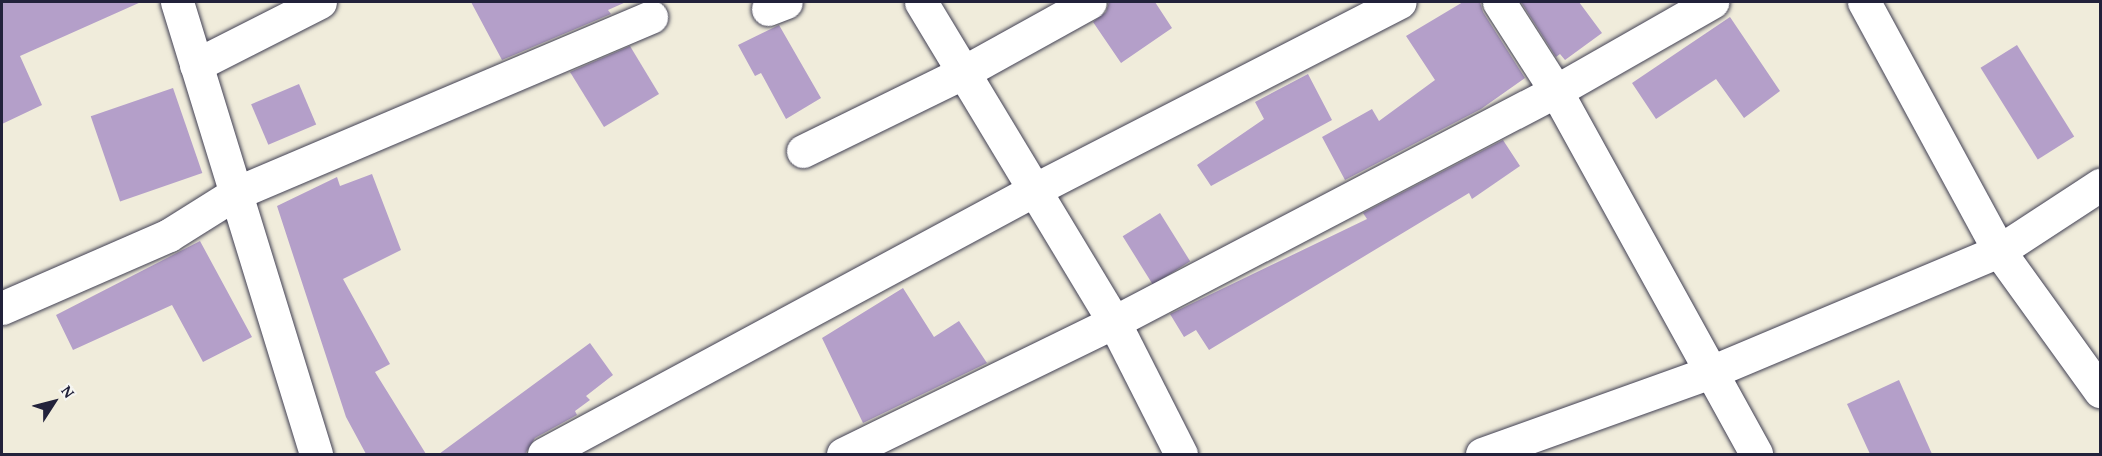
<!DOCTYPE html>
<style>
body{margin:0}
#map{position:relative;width:2102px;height:456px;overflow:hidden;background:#f0ecdb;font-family:"Gentium Book Plus",serif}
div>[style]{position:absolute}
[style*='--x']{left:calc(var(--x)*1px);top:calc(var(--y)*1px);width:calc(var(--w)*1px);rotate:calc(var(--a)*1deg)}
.building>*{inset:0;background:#b49fc9;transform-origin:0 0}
.roads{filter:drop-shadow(0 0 2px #414053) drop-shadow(0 0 2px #414053)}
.street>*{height:33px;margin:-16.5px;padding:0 16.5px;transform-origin:16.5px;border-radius:16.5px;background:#fff}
span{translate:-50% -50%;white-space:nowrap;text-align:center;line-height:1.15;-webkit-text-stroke:6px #f6f6f2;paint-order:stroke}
.frame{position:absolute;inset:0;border:3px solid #22223b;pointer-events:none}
.north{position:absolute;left:24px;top:372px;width:60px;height:60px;-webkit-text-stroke:4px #f6f6f2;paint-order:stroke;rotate:54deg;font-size:16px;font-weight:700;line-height:24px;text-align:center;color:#22223b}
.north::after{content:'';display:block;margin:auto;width:21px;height:27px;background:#22223b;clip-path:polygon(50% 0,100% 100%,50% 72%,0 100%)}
</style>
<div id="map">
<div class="building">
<i style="clip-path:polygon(2px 2px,141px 2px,20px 56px,42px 105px,2px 124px)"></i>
<i style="clip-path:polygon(471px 2px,626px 2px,608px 10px,611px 14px,502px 60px)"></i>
<i style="clip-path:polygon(1109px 2px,1155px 2px,1172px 28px,1121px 63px,1093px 22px,1106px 12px)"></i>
<i style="clip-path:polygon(1463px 2px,1480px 2px,1483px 12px,1525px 78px,1481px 109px,1345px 180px,1322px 137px,1372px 109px,1379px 121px,1435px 80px,1406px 36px)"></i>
<i style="clip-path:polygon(1521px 2px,1579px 2px,1602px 33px,1565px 60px,1560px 54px,1556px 57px)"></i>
<i style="clip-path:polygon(1730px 17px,1780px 91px,1744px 118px,1716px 79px,1656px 119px,1632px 83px)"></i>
<i style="clip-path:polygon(779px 25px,821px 98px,786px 119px,761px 73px,755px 76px,738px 45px)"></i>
<i style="left:2017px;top:45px;width:108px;height:43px;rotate:58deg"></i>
<i style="clip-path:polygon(630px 46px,659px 94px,604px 127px,570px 72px)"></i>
<i style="clip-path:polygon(1308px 74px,1332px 120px,1211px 186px,1197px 165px,1264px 119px,1255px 102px)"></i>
<i style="left:299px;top:84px;width:44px;height:52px;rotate:67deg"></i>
<i style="left:173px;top:88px;width:90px;height:87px;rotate:71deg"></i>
<i style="clip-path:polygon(1503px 140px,1520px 166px,1472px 199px,1469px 193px,1209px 350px,1196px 330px,1184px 337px,1170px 314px,1367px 219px,1363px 213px)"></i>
<i style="clip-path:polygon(372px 174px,401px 250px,343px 279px,390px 364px,375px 372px,426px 454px,366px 454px,346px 417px,277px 206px,337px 177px,340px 186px)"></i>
<i style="left:1160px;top:213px;width:57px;height:44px;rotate:58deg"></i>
<i style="clip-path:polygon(200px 241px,252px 337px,203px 362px,172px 305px,73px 350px,56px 315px)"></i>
<i style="clip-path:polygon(903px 288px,934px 337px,959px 321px,987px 363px,863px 423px,822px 338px)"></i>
<i style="clip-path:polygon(590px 343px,613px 375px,586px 396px,590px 400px,575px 411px,577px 415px,535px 438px,525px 454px,439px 454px)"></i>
<i style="clip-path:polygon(1899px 380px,1932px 454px,1870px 454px,1847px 404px)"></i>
</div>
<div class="roads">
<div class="street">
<i style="--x:177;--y:2;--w:473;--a:72.9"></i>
<i style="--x:921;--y:2;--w:374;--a:58.9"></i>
<i style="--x:1114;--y:322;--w:148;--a:63.1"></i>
<i style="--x:1499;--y:2;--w:106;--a:57.4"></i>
<i style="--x:1556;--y:91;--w:414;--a:61.1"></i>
<i style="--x:1864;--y:2;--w:283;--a:61.5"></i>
<i style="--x:1999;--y:251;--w:173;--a:54.2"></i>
<i style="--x:768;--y:9;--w:19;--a:-21"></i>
<i style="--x:196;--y:65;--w:139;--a:-26.9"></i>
<i style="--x:803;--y:151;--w:177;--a:-26.1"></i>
<i style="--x:962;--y:73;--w:146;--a:-29"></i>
<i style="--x:2;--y:308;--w:182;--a:-23.6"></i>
<i style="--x:169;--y:235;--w:79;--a:-32.1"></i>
<i style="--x:236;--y:193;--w:451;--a:-23"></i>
<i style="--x:544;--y:454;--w:557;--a:-28.31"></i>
<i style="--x:1034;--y:190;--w:411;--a:-27.2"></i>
<i style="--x:843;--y:454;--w:301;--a:-26"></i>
<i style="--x:1114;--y:322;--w:499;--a:-27.6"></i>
<i style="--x:1556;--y:91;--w:180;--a:-29.7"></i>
<i style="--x:1482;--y:454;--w:243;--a:-19.7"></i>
<i style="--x:1711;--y:372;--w:312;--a:-22.8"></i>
<i style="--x:1999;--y:251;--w:121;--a:-33.2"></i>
</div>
</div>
<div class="frame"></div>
<div class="north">N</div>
</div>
